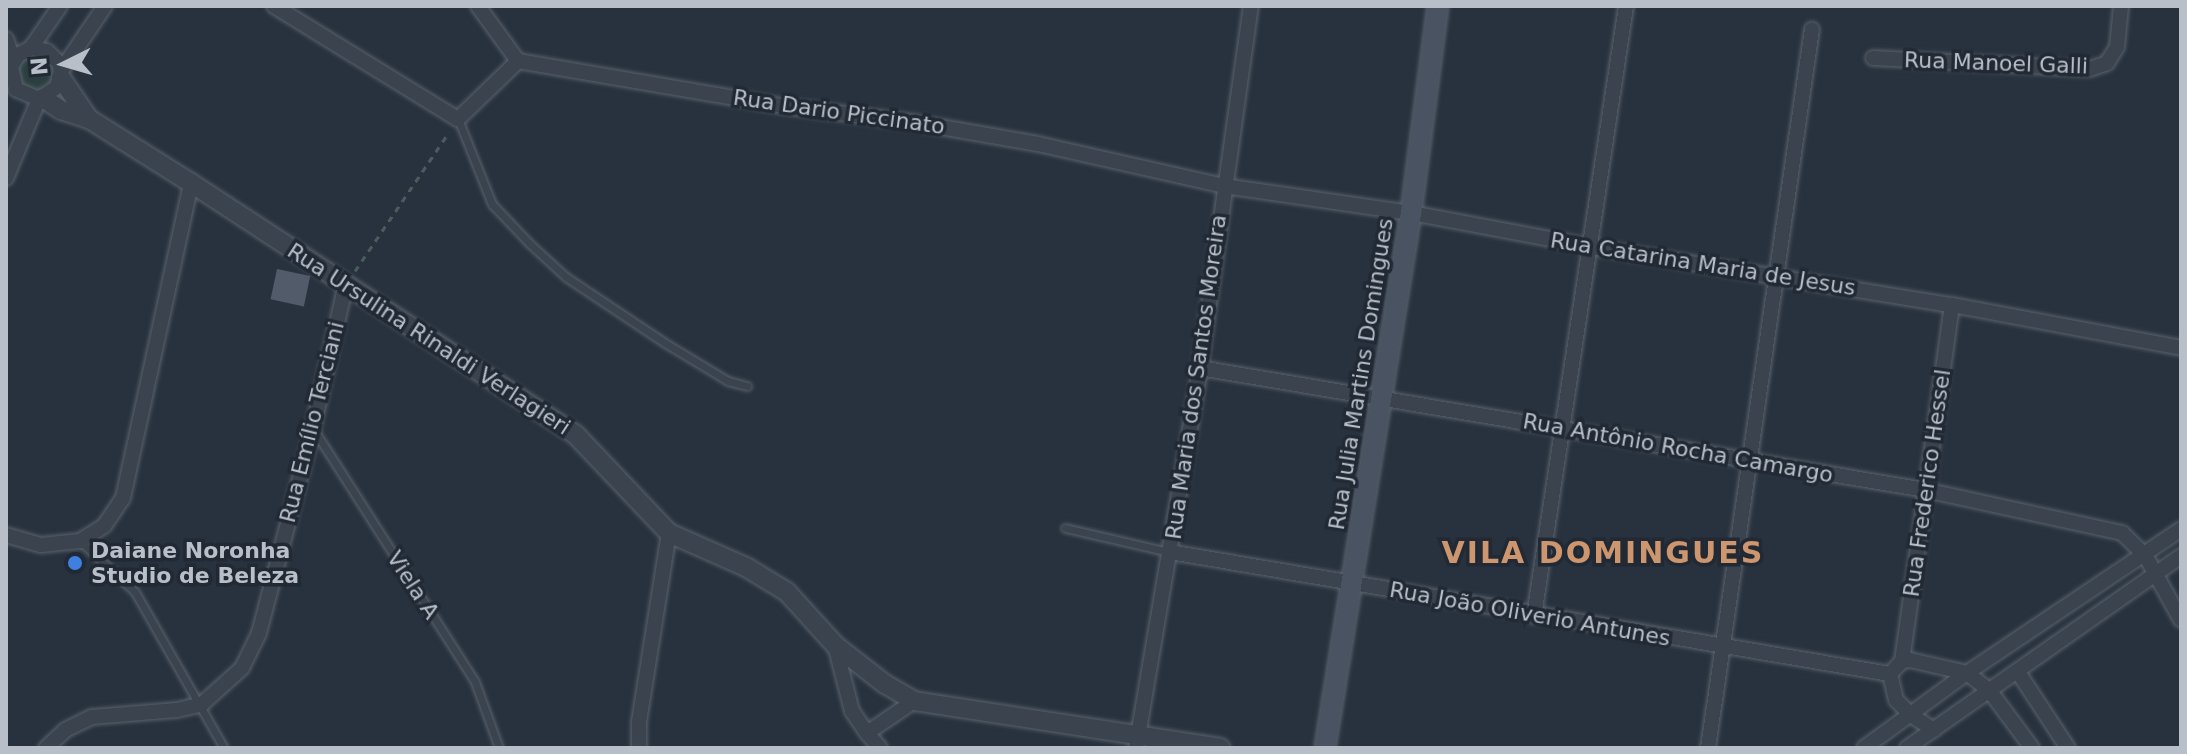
<!DOCTYPE html>
<meta charset="utf-8">
<style>
body{margin:0}
#map{position:relative;width:2187px;height:754px;overflow:hidden;background:#28323e;font-family:"DejaVu Sans",sans-serif}
div>[style]{position:absolute}
[style*='--x']{left:calc(var(--x)*1px);top:calc(var(--y)*1px);width:calc(var(--w)*1px);rotate:calc(var(--a)*1deg)}
.green>*{inset:0;background:#2b3f40}
.round{border-radius:50%}
.building>*{inset:0;background:#515b69;transform-origin:0 0}
.path>*{height:3px;margin-top:-1.5px;transform-origin:0;background:repeating-linear-gradient(90deg,#4a5c5e 0 6px,transparent 0 12px)}
.roads{filter:drop-shadow(0 0 2px #59626c) drop-shadow(0 0 2px #59626c)}
.service>*{height:7px;margin:-3.5px;padding:0 3.5px;transform-origin:3.5px;border-radius:3.5px;background:#3b444e}
.minor>*{height:14px;margin:-7px;padding:0 7px;transform-origin:7px;border-radius:7px;background:#3b444e}
.tertiary>*{height:18px;margin:-9px;padding:0 9px;transform-origin:9px;border-radius:9px;background:#3b444e}
.secondary>*{height:20px;margin:-10px;padding:0 10px;transform-origin:10px;border-radius:10px;background:#4a5361}
.dots>*{width:22px;height:22px;translate:-50% -50%;box-sizing:border-box;border:4px solid #202934;border-radius:50%}
span{translate:-50% -50%;white-space:nowrap;text-align:center;line-height:1.15;-webkit-text-stroke:7px #202934;paint-order:stroke}
.street-label{font-size:22px;color:#b8bfc9}
.poi-label{font-size:22px;color:#b8bfc9;font-weight:700}
.left{translate:0 -50%;text-align:left}
.district-label{font-size:30px;color:#cd966f;font-weight:700;letter-spacing:2px}
.frame{position:absolute;inset:0;border:8px solid #b8bfc9;pointer-events:none}
.north{position:absolute;left:24px;top:24px;width:80px;height:80px;-webkit-text-stroke:6px #202934;paint-order:stroke;rotate:265deg;font-size:22px;font-weight:700;line-height:32px;text-align:center;color:#b8bfc9}
.north::after{content:'';display:block;margin:auto;width:28px;height:36px;background:#b8bfc9;clip-path:polygon(50% 0,100% 100%,50% 72%,0 100%)}
</style>
<div id="map">
<div class="green">
<i class="round" style="left:18px;top:55px;width:36px;height:36px"></i>
</div>
<div class="building">
<i style="left:277px;top:269px;width:34px;height:31px;rotate:12deg"></i>
</div>
<div class="path">
<i style="--x:355;--y:271;--w:168;--a:-55.9"></i>
</div>
<div class="roads">
<div class="service">
<i style="--x:458;--y:119;--w:92;--a:68.2"></i>
<i style="--x:492;--y:204;--w:55;--a:46.5"></i>
<i style="--x:530;--y:244;--w:49;--a:42.5"></i>
<i style="--x:566;--y:277;--w:119;--a:33.7"></i>
<i style="--x:665;--y:343;--w:74;--a:31.1"></i>
<i style="--x:728;--y:381;--w:20;--a:15"></i>
<i style="--x:314;--y:430;--w:299;--a:57.4"></i>
<i style="--x:475;--y:682;--w:70;--a:70"></i>
<i style="--x:1065;--y:528;--w:107;--a:13"></i>
<i style="--x:80;--y:541;--w:75;--a:42.8"></i>
<i style="--x:135;--y:592;--w:180;--a:60.3"></i>
</div>
<div class="minor">
<i style="--x:274;--y:6;--w:216;--a:31.6"></i>
<i style="--x:458;--y:119;--w:83;--a:-44"></i>
<i style="--x:478;--y:6;--w:68;--a:54"></i>
<i style="--x:518;--y:61;--w:268;--a:9.7"></i>
<i style="--x:782;--y:106;--w:131;--a:7"></i>
<i style="--x:912;--y:122;--w:128;--a:9.9"></i>
<i style="--x:1038;--y:144;--w:191;--a:12.7"></i>
<i style="--x:1224;--y:186;--w:189;--a:8.2"></i>
<i style="--x:1411;--y:213;--w:184;--a:10.6"></i>
<i style="--x:1592;--y:247;--w:365;--a:9.2"></i>
<i style="--x:1952;--y:305;--w:233;--a:10.6"></i>
<i style="--x:6;--y:39;--w:23;--a:70"></i>
<i style="--x:31;--y:48;--w:16;--a:11"></i>
<i style="--x:47;--y:51;--w:17;--a:45"></i>
<i style="--x:59;--y:63;--w:8;--a:76"></i>
<i style="--x:61;--y:71;--w:16;--a:104"></i>
<i style="--x:57;--y:87;--w:22;--a:146"></i>
<i style="--x:39;--y:99;--w:25;--a:-157"></i>
<i style="--x:16;--y:89;--w:23;--a:-103"></i>
<i style="--x:11;--y:67;--w:14;--a:-60"></i>
<i style="--x:18;--y:55;--w:15;--a:-28"></i>
<i style="--x:31;--y:48;--w:51;--a:-55.4"></i>
<i style="--x:1873;--y:58;--w:217;--a:2.9"></i>
<i style="--x:2090;--y:69;--w:18;--a:-19"></i>
<i style="--x:2107;--y:63;--w:19;--a:-58"></i>
<i style="--x:2117;--y:47;--w:41;--a:-84.4"></i>
<i style="--x:61;--y:71;--w:78;--a:-55.9"></i>
<i style="--x:6;--y:178;--w:86;--a:-67.3"></i>
<i style="--x:1200;--y:368;--w:735;--a:9.55"></i>
<i style="--x:1925;--y:490;--w:202;--a:12.3"></i>
<i style="--x:2122;--y:533;--w:32;--a:44"></i>
<i style="--x:2145;--y:555;--w:74;--a:61"></i>
<i style="--x:6;--y:535;--w:36;--a:16"></i>
<i style="--x:41;--y:545;--w:39;--a:-6"></i>
<i style="--x:80;--y:541;--w:28;--a:-32"></i>
<i style="--x:104;--y:526;--w:34;--a:-56"></i>
<i style="--x:123;--y:498;--w:322;--a:-77.8"></i>
<i style="--x:1170;--y:552;--w:730;--a:9.62"></i>
<i style="--x:1534;--y:616;--w:617;--a:-81.42"></i>
<i style="--x:835;--y:645;--w:68;--a:75.6"></i>
<i style="--x:852;--y:711;--w:27;--a:56"></i>
<i style="--x:867;--y:733;--w:57;--a:-34.2"></i>
<i style="--x:1902;--y:661;--w:359;--a:-82"></i>
<i style="--x:2018;--y:672;--w:91;--a:56.7"></i>
<i style="--x:1934;--y:730;--w:27;--a:-147"></i>
<i style="--x:1911;--y:715;--w:21;--a:-135"></i>
<i style="--x:1896;--y:700;--w:27;--a:-103"></i>
<i style="--x:1890;--y:674;--w:18;--a:-47"></i>
<i style="--x:1902;--y:661;--w:8;--a:-7"></i>
<i style="--x:1910;--y:660;--w:58;--a:12.8"></i>
<i style="--x:1967;--y:673;--w:28;--a:38"></i>
<i style="--x:1989;--y:690;--w:72;--a:53.4"></i>
<i style="--x:867;--y:733;--w:20;--a:49"></i>
<i style="--x:46;--y:748;--w:26;--a:-43"></i>
<i style="--x:65;--y:730;--w:30;--a:-26"></i>
<i style="--x:92;--y:717;--w:85;--a:-4.7"></i>
<i style="--x:177;--y:710;--w:26;--a:-13"></i>
<i style="--x:202;--y:704;--w:54;--a:-42"></i>
<i style="--x:242;--y:668;--w:39;--a:-64"></i>
<i style="--x:259;--y:633;--w:212;--a:-75.2"></i>
<i style="--x:313;--y:428;--w:148;--a:-77.1"></i>
<i style="--x:639;--y:748;--w:26;--a:-90"></i>
<i style="--x:639;--y:722;--w:191;--a:-81"></i>
<i style="--x:1136;--y:748;--w:385;--a:-80.4"></i>
<i style="--x:1200;--y:368;--w:366;--a:-82"></i>
<i style="--x:1708;--y:748;--w:726;--a:-81.77"></i>
<i style="--x:1864;--y:748;--w:127;--a:-36.1"></i>
<i style="--x:1967;--y:673;--w:258;--a:-33.9"></i>
<i style="--x:1907;--y:748;--w:335;--a:-35"></i>
</div>
<div class="tertiary">
<i style="--x:61;--y:78;--w:50;--a:55.7"></i>
<i style="--x:43;--y:98;--w:22;--a:34"></i>
<i style="--x:61;--y:110;--w:29;--a:18"></i>
<i style="--x:89;--y:119;--w:120;--a:32.1"></i>
<i style="--x:191;--y:183;--w:459;--a:33.2"></i>
<i style="--x:575;--y:434;--w:137;--a:46.5"></i>
<i style="--x:669;--y:533;--w:84;--a:23.8"></i>
<i style="--x:746;--y:567;--w:48;--a:31.4"></i>
<i style="--x:787;--y:592;--w:72;--a:47.8"></i>
<i style="--x:835;--y:645;--w:63;--a:38"></i>
<i style="--x:885;--y:684;--w:34;--a:30"></i>
<i style="--x:914;--y:701;--w:310;--a:8.7"></i>
</div>
<div class="secondary">
<i style="--x:1325;--y:748;--w:542;--a:-80.87"></i>
<i style="--x:1411;--y:213;--w:209;--a:-82.6"></i>
</div>
</div>
<div class="dots">
<i style="left:75px;top:563px;background:#3f7fe0"></i>
</div>
<div class="street-label">
<span style="left:1996px;top:63px;rotate:2deg">Rua Manoel Galli</span>
<span style="left:839px;top:112px;rotate:8deg">Rua Dario Piccinato</span>
<span style="left:1703px;top:264px;rotate:9deg">Rua Catarina Maria de Jesus</span>
<span style="left:429px;top:339px;rotate:33deg">Rua Ursulina Rinaldi Verlagieri</span>
<span style="left:1361px;top:374px;rotate:-81deg">Rua Julia Martins Domingues</span>
<span style="left:1196px;top:377px;rotate:-82deg">Rua Maria dos Santos Moreira</span>
<span style="left:312px;top:422px;rotate:-76deg">Rua Emílio Terciani</span>
<span style="left:1678px;top:448px;rotate:10deg">Rua Antônio Rocha Camargo</span>
<span style="left:1927px;top:483px;rotate:-82deg">Rua Frederico Hessel</span>
<span style="left:413px;top:585px;rotate:57deg">Viela A</span>
<span style="left:1530px;top:614px;rotate:10deg">Rua João Oliverio Antunes</span>
</div>
<div class="poi-label">
<span class="left" style="left:91px;top:563px">Daiane Noronha<br>Studio de Beleza</span>
</div>
<div class="district-label">
<span style="left:1603px;top:553px">VILA DOMINGUES</span>
</div>
<div class="frame"></div>
<div class="north">N</div>
</div>
